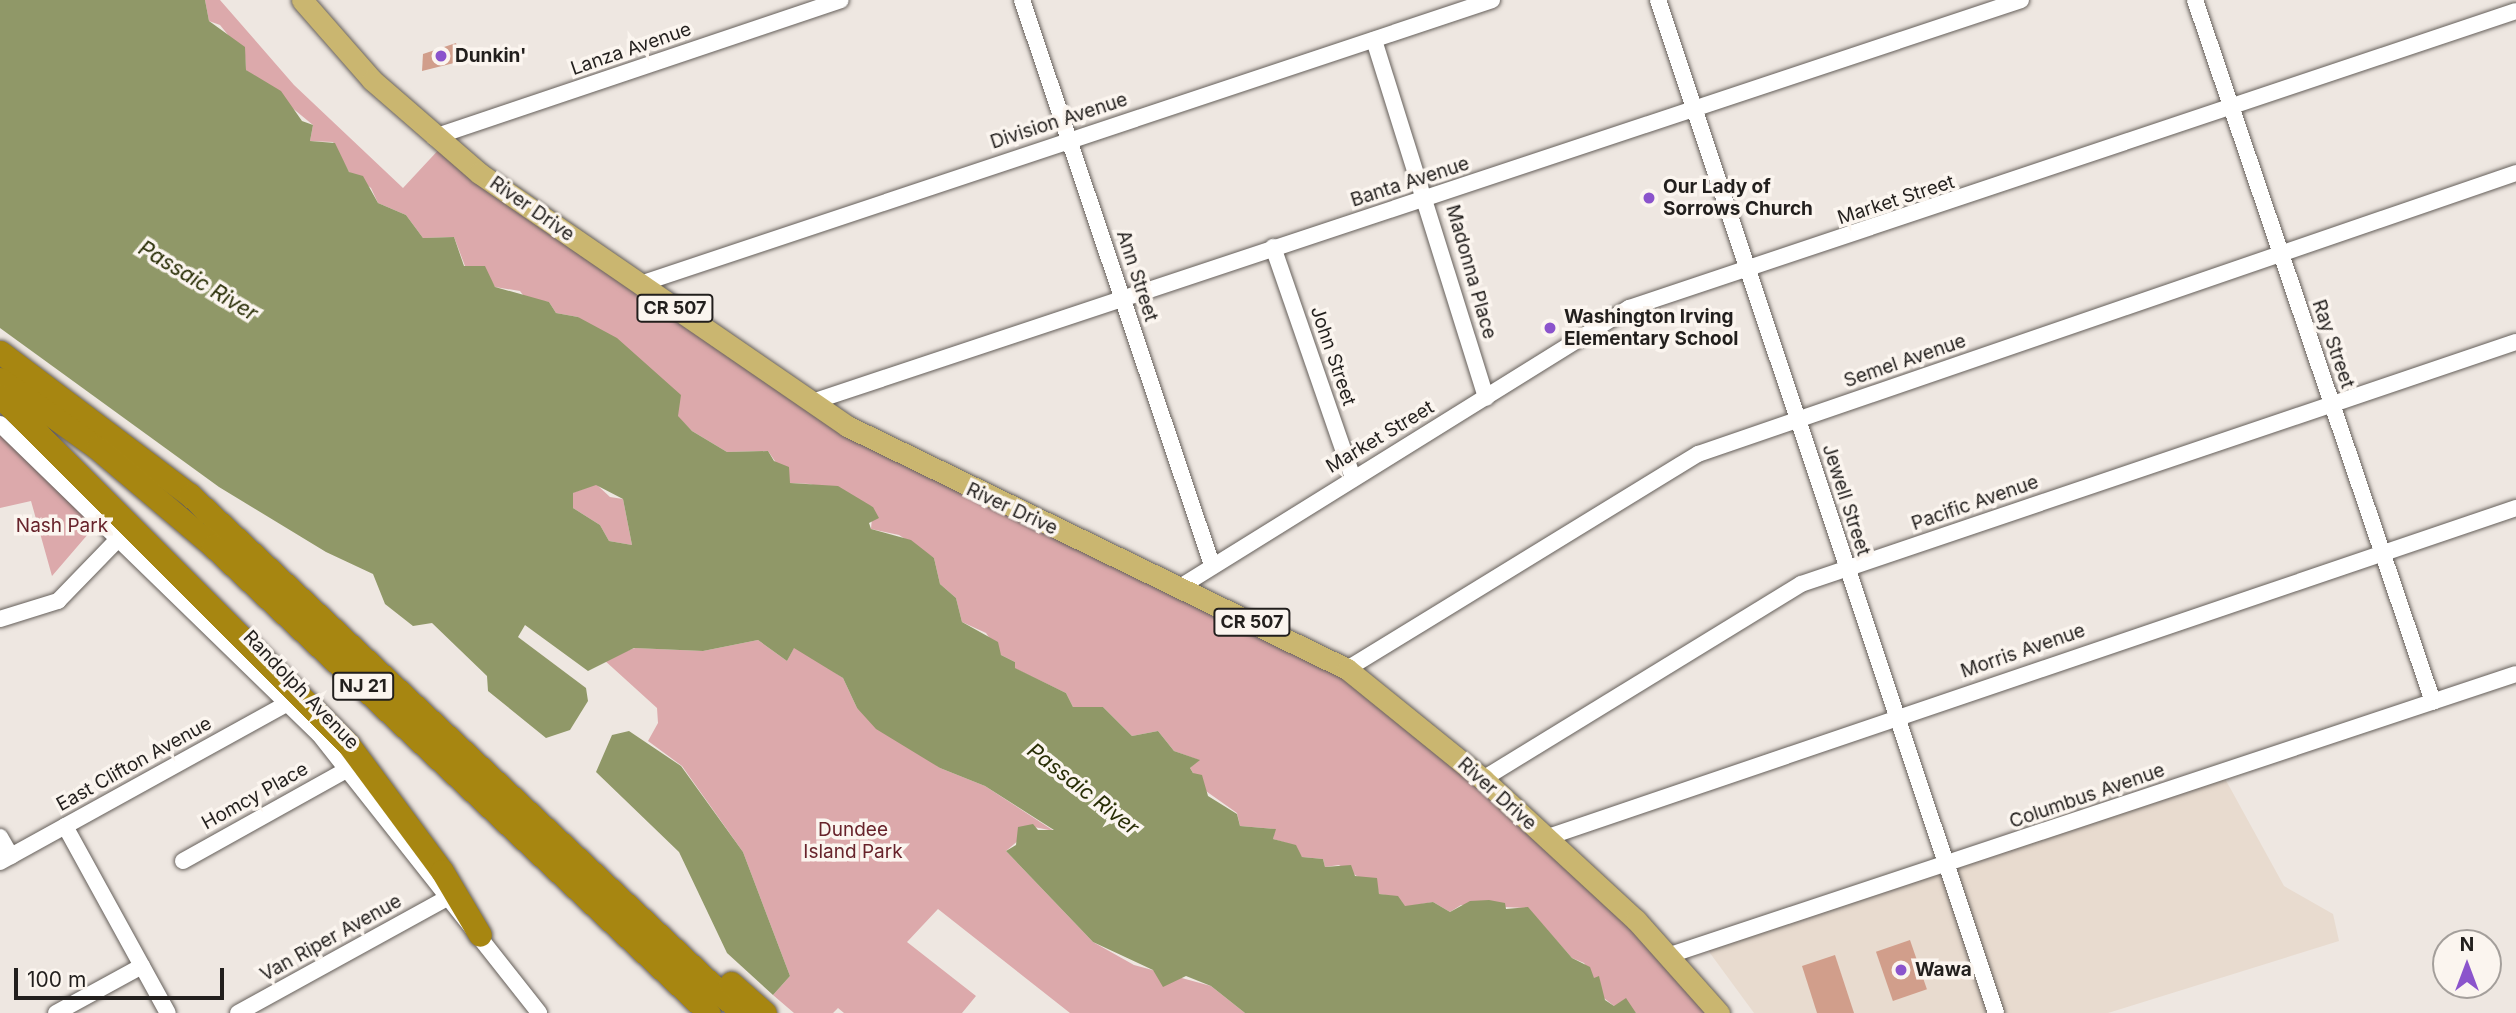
<!DOCTYPE html>
<style>
body{margin:0}
#map{position:relative;width:2516px;height:1013px;overflow:hidden;background:#eee7e1;font-family:Inter,sans-serif}
div>[style]{position:absolute}
[style*='--x']{left:calc(var(--x)*1px);top:calc(var(--y)*1px);width:calc(var(--w)*1px);rotate:calc(var(--a)*1deg)}
.built>*{inset:0;background:#e8dbcf}
.green>*{inset:0;background:#dca9ab}
.water>*{inset:0;background:#909868}
.building>*{inset:0;background:#d19e8b;transform-origin:0 0}
.roads{filter:drop-shadow(0 0 2px #655f5a) drop-shadow(0 0 2px #655f5a)}
.minor>*{height:16px;margin:-8px;padding:0 8px;transform-origin:8px;border-radius:8px;background:#fff}
.major>*{height:21px;margin:-10.5px;padding:0 10.5px;transform-origin:10.5px;border-radius:10.5px;background:#cab670}
.highway>*{height:23px;margin:-11.5px;padding:0 11.5px;transform-origin:11.5px;border-radius:11.5px;background:#a78611}
.dots>*{width:19px;height:19px;translate:-50% -50%;box-sizing:border-box;border:4px solid #fbf5ef;border-radius:50%}
span{translate:-50% -50%;white-space:nowrap;text-align:center;line-height:1.15;-webkit-text-stroke:7px #fbf5ef;paint-order:stroke}
.shield-label span{padding:2px 5px;background:#fbf5ef;border:2px solid;border-radius:5px;-webkit-text-stroke-width:0}
.shield-label{font-size:18px;color:#221f1d;font-weight:700}
.street-label{font-size:19px;color:#221f1d}
.poi-label{font-size:19px;color:#221f1d;font-weight:700}
.left{translate:0 -50%;text-align:left}
.park-label{font-size:19px;color:#67232b}
.water-label{font-size:21px;color:#282d05;font-style:italic}
.north{position:absolute;left:2432px;top:929px;width:70px;height:70px;box-sizing:border-box;background:#fbf5ef;border:2px solid #a49f9b;border-radius:50%;rotate:0deg;font-size:19px;font-weight:700;line-height:28px;text-align:center;color:#221f1d}
.north::after{content:'';display:block;margin:auto;width:24px;height:32px;background:#8b54cc;clip-path:polygon(50% 0,100% 100%,50% 72%,0 100%)}
.scale{position:absolute;left:14px;top:968px;width:210px;height:32px;box-sizing:border-box;border:4px solid #221f1d;border-top:0;padding-left:9px;font-size:21px;line-height:24px;white-space:nowrap;color:#221f1d;-webkit-text-stroke:5px #fbf5ef;paint-order:stroke}
</style>
<div id="map">
<div class="built">
<i style="clip-path:polygon(2223px 775px,2284px 886px,2333px 914px,2339px 941px,2108px 1013px,1754px 1013px,1707px 949px)"></i>
</div>
<div class="green">
<i style="clip-path:polygon(205px 0,220px 0,294px 85px,403px 188px,443px 145px,812px 402px,1347px 669px,1483px 779px,1718px 1013px,1636px 1013px,1628px 1006px,1614px 1006px,1600px 995px,1599px 977px,1594px 979px,1584px 963px,1572px 958px,1528px 908px,1461px 905px,1450px 912px,1433px 902px,1405px 907px,1398px 897px,1379px 894px,1375px 878px,1360px 878px,1339px 865px,1325px 867px,1323px 859px,1302px 857px,1293px 845px,1273px 839px,1275px 829px,1240px 826px,1237px 813px,1203px 789px,1190px 768px,1199px 760px,1174px 751px,1158px 731px,1132px 736px,1103px 707px,1073px 707px,1066px 693px,1014px 668px,1015px 662px,1001px 655px,986px 633px,962px 622px,956px 598px,940px 584px,934px 558px,899px 535px,871px 529px,873px 507px,810px 484px,790px 483px,768px 451px,727px 452px,692px 431px,578px 317px,556px 313px,549px 302px,526px 299px,520px 291px,495px 287px,488px 275px,465px 266px,454px 237px,423px 238px,406px 215px,378px 203px,371px 188px,349px 172px,333px 142px,310px 141px,313px 125px,246px 70px,245px 56px,220px 25px,209px 21px)"></i>
<i style="clip-path:polygon(0 434px,95px 526px,52px 576px,31px 501px,0 508px)"></i>
<i style="clip-path:polygon(596px 484px,610px 497px,623px 499px,632px 545px,609px 541px,600px 525px,573px 508px,572px 493px)"></i>
<i style="clip-path:polygon(758px 640px,787px 661px,794px 647px,807px 654px,843px 678px,857px 708px,940px 768px,985px 786px,1054px 831px,1034px 827px,1006px 851px,1093px 942px,1134px 965px,1211px 986px,1245px 1013px,1070px 1013px,938px 909px,907px 942px,976px 996px,962px 1013px,844px 1013px,838px 1008px,833px 1013px,794px 1013px,773px 995px,790px 976px,743px 852px,682px 766px,648px 741px,658px 723px,657px 708px,603px 659px,635px 648px,703px 651px)"></i>
</div>
<div class="water">
<i style="clip-path:polygon(evenodd,0 0,205px 0,209px 21px,245px 47px,246px 70px,281px 91px,302px 121px,313px 125px,310px 141px,335px 143px,349px 172px,363px 176px,378px 203px,406px 215px,423px 238px,454px 237px,464px 266px,485px 266px,495px 287px,549px 302px,556px 313px,578px 317px,617px 338px,681px 395px,678px 416px,692px 431px,727px 452px,768px 451px,774px 461px,789px 467px,790px 483px,838px 486px,873px 507px,879px 518px,869px 523px,871px 529px,911px 540px,934px 558px,940px 584px,956px 598px,962px 622px,998px 642px,1001px 655px,1015px 662px,1015px 668px,1066px 693px,1073px 707px,1103px 707px,1132px 736px,1158px 731px,1174px 751px,1200px 760px,1190px 768px,1193px 773px,1202px 775px,1208px 796px,1237px 814px,1240px 826px,1276px 829px,1273px 839px,1296px 845px,1302px 857px,1323px 859px,1325px 867px,1351px 865px,1355px 876px,1377px 878px,1379px 894px,1398px 896px,1405px 906px,1433px 902px,1450px 912px,1470px 901px,1489px 900px,1505px 903px,1506px 909px,1528px 907px,1572px 958px,1590px 967px,1594px 978px,1599px 976px,1605px 1000px,1614px 1006px,1626px 998px,1636px 1013px,1245px 1013px,1211px 986px,1186px 976px,1163px 987px,1153px 970px,1093px 942px,1006px 851px,1016px 845px,1018px 827px,1033px 824px,1038px 830px,1054px 830px,985px 786px,940px 768px,876px 729px,857px 708px,843px 678px,794px 648px,787px 661px,758px 640px,703px 651px,634px 648px,588px 671px,525px 625px,518px 637px,586px 688px,588px 701px,570px 730px,546px 738px,488px 691px,487px 676px,432px 623px,413px 626px,385px 604px,373px 574px,326px 552px,219px 487px,0 328px,0 0,596px 485px,623px 499px,632px 545px,609px 541px,600px 525px,573px 508px,573px 493px,596px 485px)"></i>
<i style="clip-path:polygon(629px 731px,681px 766px,743px 852px,790px 976px,773px 995px,727px 953px,679px 852px,596px 772px,612px 735px)"></i>
</div>
<div class="building">
<i style="clip-path:polygon(456px 43px,462px 61px,422px 71px,423px 54px)"></i>
<i style="left:1910px;top:940px;width:52px;height:36px;rotate:71deg"></i>
<i style="clip-path:polygon(1835px 955px,1854px 1013px,1817px 1013px,1802px 966px)"></i>
</div>
<div class="roads">
<div class="minor">
<i style="--x:1022;--y:0;--w:596;--a:71.41"></i>
<i style="--x:1658;--y:0;--w:1068;--a:71.55"></i>
<i style="--x:2195;--y:0;--w:741;--a:71.27"></i>
<i style="--x:1374;--y:40;--w:375;--a:72.6"></i>
<i style="--x:434;--y:137;--w:429;--a:-18.6"></i>
<i style="--x:1273;--y:247;--w:244;--a:70.9"></i>
<i style="--x:640;--y:284;--w:898;--a:-18.43"></i>
<i style="--x:812;--y:402;--w:1274;--a:-18.39"></i>
<i style="--x:0;--y:424;--w:445;--a:44.2"></i>
<i style="--x:319;--y:734;--w:355;--a:51.7"></i>
<i style="--x:1180;--y:587;--w:529;--a:-31.86"></i>
<i style="--x:1629;--y:308;--w:935;--a:-18.51"></i>
<i style="--x:0;--y:619;--w:61;--a:-17.2"></i>
<i style="--x:58;--y:601;--w:89;--a:-45.9"></i>
<i style="--x:1347;--y:669;--w:412;--a:-31.5"></i>
<i style="--x:1698;--y:454;--w:865;--a:-18.96"></i>
<i style="--x:1483;--y:779;--w:373;--a:-31.5"></i>
<i style="--x:1801;--y:584;--w:755;--a:-18.7"></i>
<i style="--x:65;--y:826;--w:213;--a:61.2"></i>
<i style="--x:0;--y:837;--w:22;--a:60"></i>
<i style="--x:1545;--y:838;--w:1026;--a:-18.77"></i>
<i style="--x:183;--y:861;--w:189;--a:-29.1"></i>
<i style="--x:0;--y:862;--w:329;--a:-28.9"></i>
<i style="--x:1670;--y:955;--w:891;--a:-18.37"></i>
<i style="--x:56;--y:1013;--w:98;--a:-28.7"></i>
<i style="--x:238;--y:1013;--w:236;--a:-28.8"></i>
</div>
<div class="major">
<i style="--x:302;--y:0;--w:106;--a:48.8"></i>
<i style="--x:372;--y:80;--w:142;--a:41"></i>
<i style="--x:479;--y:173;--w:447;--a:34.5"></i>
<i style="--x:847;--y:426;--w:556;--a:25.92"></i>
<i style="--x:1347;--y:669;--w:175;--a:39"></i>
<i style="--x:1483;--y:779;--w:208;--a:42.7"></i>
<i style="--x:1636;--y:920;--w:125;--a:48.3"></i>
</div>
<div class="highway">
<i style="--x:0;--y:352;--w:238;--a:37"></i>
<i style="--x:190;--y:495;--w:757;--a:43.18"></i>
<i style="--x:0;--y:379;--w:119;--a:35.4"></i>
<i style="--x:97;--y:448;--w:152;--a:40.2"></i>
<i style="--x:213;--y:546;--w:681;--a:43.28"></i>
<i style="--x:0;--y:396;--w:492;--a:45"></i>
<i style="--x:348;--y:744;--w:158;--a:53.5"></i>
<i style="--x:442;--y:871;--w:74;--a:59.3"></i>
<i style="--x:731;--y:983;--w:45;--a:41.4"></i>
</div>
</div>
<div class="dots">
<i style="left:441px;top:56px;background:#8b54cc"></i>
<i style="left:1649px;top:198px;background:#8b54cc"></i>
<i style="left:1550px;top:328px;background:#8b54cc"></i>
<i style="left:1901px;top:970px;background:#8b54cc"></i>
</div>
<div class="shield-label">
<span style="left:675px;top:308px">CR 507</span>
<span style="left:1252px;top:622px">CR 507</span>
<span style="left:363px;top:686px">NJ 21</span>
</div>
<div class="street-label">
<span style="left:631px;top:49px;rotate:-19deg">Lanza Avenue</span>
<span style="left:1059px;top:121px;rotate:-18deg">Division Avenue</span>
<span style="left:1410px;top:182px;rotate:-18deg">Banta Avenue</span>
<span style="left:1896px;top:200px;rotate:-18deg">Market Street</span>
<span style="left:532px;top:209px;rotate:35deg">River Drive</span>
<span style="left:1471px;top:272px;rotate:74deg">Madonna Place</span>
<span style="left:1137px;top:276px;rotate:72deg">Ann Street</span>
<span style="left:2333px;top:344px;rotate:71deg">Ray Street</span>
<span style="left:1333px;top:356px;rotate:71deg">John Street</span>
<span style="left:1905px;top:361px;rotate:-19deg">Semel Avenue</span>
<span style="left:1380px;top:437px;rotate:-31deg">Market Street</span>
<span style="left:1846px;top:500px;rotate:72deg">Jewell Street</span>
<span style="left:1975px;top:503px;rotate:-19deg">Pacific Avenue</span>
<span style="left:1012px;top:509px;rotate:25deg">River Drive</span>
<span style="left:2023px;top:651px;rotate:-19deg">Morris Avenue</span>
<span style="left:301px;top:690px;rotate:46deg">Randolph Avenue</span>
<span style="left:134px;top:764px;rotate:-29deg">East Clifton Avenue</span>
<span style="left:1497px;top:794px;rotate:42deg">River Drive</span>
<span style="left:255px;top:796px;rotate:-29deg">Homcy Place</span>
<span style="left:2087px;top:796px;rotate:-19deg">Columbus Avenue</span>
<span style="left:331px;top:938px;rotate:-29deg">Van Riper Avenue</span>
</div>
<div class="poi-label">
<span class="left" style="left:455px;top:56px">Dunkin'</span>
<span class="left" style="left:1663px;top:198px">Our Lady of<br>Sorrows Church</span>
<span class="left" style="left:1564px;top:328px">Washington Irving<br>Elementary School</span>
<span class="left" style="left:1915px;top:970px">Wawa</span>
</div>
<div class="park-label">
<span style="left:62px;top:526px">Nash Park</span>
<span style="left:853px;top:841px">Dundee<br>Island Park</span>
</div>
<div class="water-label">
<span style="left:198px;top:281px;rotate:31deg">Passaic River</span>
<span style="left:1083px;top:789px;rotate:38deg">Passaic River</span>
</div>
<div class="north">N</div>
<div class="scale">100 m</div>
</div>
